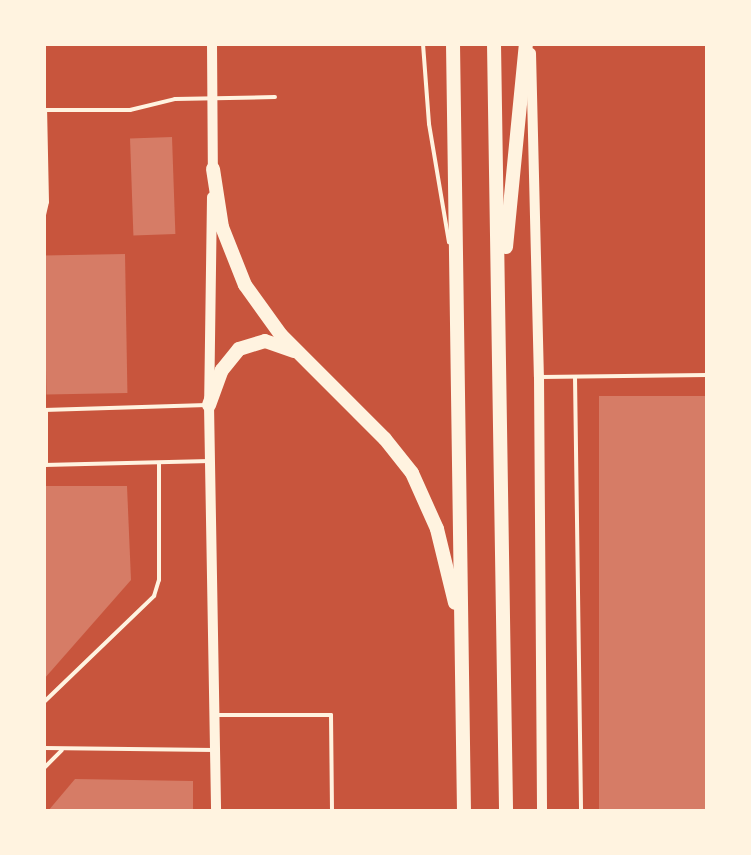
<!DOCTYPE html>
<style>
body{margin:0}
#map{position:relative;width:751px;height:855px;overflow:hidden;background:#c8553d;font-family:Helvetica,sans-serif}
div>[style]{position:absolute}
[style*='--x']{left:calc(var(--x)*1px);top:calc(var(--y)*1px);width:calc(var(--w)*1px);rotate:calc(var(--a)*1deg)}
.building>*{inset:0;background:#d67c66;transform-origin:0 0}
.service>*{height:4px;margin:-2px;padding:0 2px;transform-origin:2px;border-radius:2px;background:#fff3e0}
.secondary>*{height:10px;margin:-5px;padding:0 5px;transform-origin:5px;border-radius:5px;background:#fff3e0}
.motorway>*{height:14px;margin:-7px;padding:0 7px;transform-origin:7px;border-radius:7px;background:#fff3e0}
span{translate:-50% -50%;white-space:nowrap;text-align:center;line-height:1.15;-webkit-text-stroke:8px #fff3e0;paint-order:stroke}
.frame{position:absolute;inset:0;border:46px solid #fff3e0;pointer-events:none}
</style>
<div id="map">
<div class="building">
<i style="left:172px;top:137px;width:97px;height:42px;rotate:88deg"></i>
<i style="left:125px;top:254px;width:139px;height:81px;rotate:89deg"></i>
<i style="left:707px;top:396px;width:415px;height:108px;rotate:90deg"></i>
<i style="clip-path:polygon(44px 486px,127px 486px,131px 580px,44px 679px)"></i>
<i style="clip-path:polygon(75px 779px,193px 781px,193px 811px,48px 811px)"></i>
</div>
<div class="service">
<i style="--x:423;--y:44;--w:80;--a:85.7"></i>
<i style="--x:429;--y:124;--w:120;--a:80.4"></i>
<i style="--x:44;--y:110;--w:86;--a:0"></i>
<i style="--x:130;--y:110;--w:46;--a:-13.7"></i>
<i style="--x:175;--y:99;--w:100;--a:-1.1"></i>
<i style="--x:44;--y:215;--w:13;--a:-77"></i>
<i style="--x:47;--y:202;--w:92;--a:-91.2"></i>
<i style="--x:541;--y:377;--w:166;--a:-0.7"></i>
<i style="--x:575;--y:377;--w:434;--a:89.2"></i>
<i style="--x:44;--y:410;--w:163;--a:-1.8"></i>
<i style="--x:44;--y:465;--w:166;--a:-1.4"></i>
<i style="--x:46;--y:465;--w:55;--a:-90"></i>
<i style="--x:44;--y:702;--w:153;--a:-43.9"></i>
<i style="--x:154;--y:596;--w:17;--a:-73"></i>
<i style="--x:159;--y:580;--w:117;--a:-90"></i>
<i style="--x:216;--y:715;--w:115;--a:0"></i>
<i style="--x:331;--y:715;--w:96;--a:89.4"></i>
<i style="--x:44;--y:748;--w:170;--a:0.7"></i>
<i style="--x:44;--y:768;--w:25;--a:-45"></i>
</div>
<div class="secondary">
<i style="--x:212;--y:44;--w:129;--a:89.6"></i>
<i style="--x:531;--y:53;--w:324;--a:88.6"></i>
<i style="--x:539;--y:377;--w:434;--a:89.6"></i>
<i style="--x:212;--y:197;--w:208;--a:90.8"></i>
<i style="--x:209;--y:405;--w:406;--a:89"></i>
</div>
<div class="motorway">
<i style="--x:453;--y:44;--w:767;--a:89.18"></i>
<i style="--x:494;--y:44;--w:767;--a:89.1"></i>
<i style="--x:213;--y:169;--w:59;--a:81.2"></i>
<i style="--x:222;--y:227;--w:62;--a:68.4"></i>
<i style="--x:245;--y:285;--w:62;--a:54.2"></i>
<i style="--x:281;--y:335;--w:147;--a:45"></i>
<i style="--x:385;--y:439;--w:43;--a:51.5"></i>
<i style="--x:412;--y:473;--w:61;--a:65.9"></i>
<i style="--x:437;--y:529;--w:76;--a:76.3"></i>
<i style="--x:506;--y:247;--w:204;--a:-84.4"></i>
<i style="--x:209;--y:405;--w:37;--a:-70"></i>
<i style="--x:222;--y:370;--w:27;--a:-51"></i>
<i style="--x:239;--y:349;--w:27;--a:-17"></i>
<i style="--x:265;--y:341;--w:31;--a:19"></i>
</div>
<div class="frame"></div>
</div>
